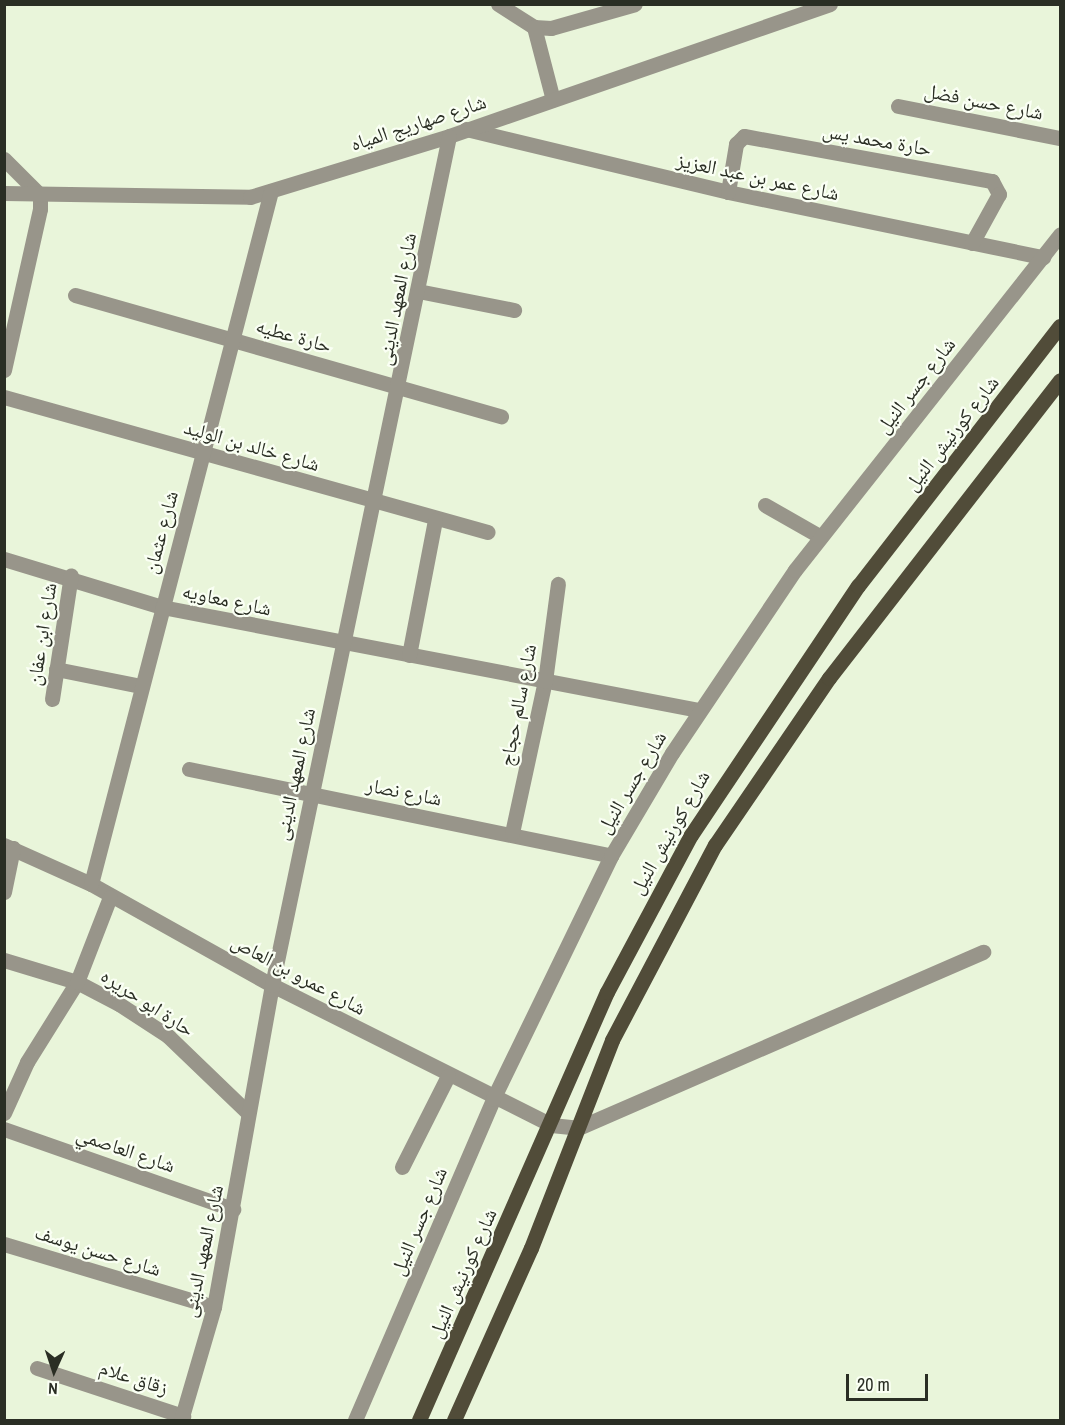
<!DOCTYPE html>
<meta charset="utf-8">
<style>
body{margin:0}
#map{position:relative;width:1065px;height:1425px;overflow:hidden;background:#e9f5da;font-family:"Archivo Narrow","Noto Naskh Arabic",sans-serif}
div>[style]{position:absolute}
[style*='--x']{left:calc(var(--x)*1px);top:calc(var(--y)*1px);width:calc(var(--w)*1px);rotate:calc(var(--a)*1deg)}
.minor>*{height:15px;margin:-7.5px;padding:0 7.5px;transform-origin:7.5px;border-radius:7.5px;background:#98958a}
.major>*{height:15px;margin:-7.5px;padding:0 7.5px;transform-origin:7.5px;border-radius:7.5px;background:#514c39}
span{translate:-50% -50%;white-space:nowrap;text-align:center;line-height:1.15;-webkit-text-stroke:4.5px #fafff4;paint-order:stroke}
.street-label{font-size:20px;color:#2a2e24}
.frame{position:absolute;inset:0;border:6px solid #2a2e24;pointer-events:none}
.north{position:absolute;left:24px;top:1341px;width:60px;height:60px;-webkit-text-stroke:4px #fafff4;paint-order:stroke;rotate:183deg;font-size:16px;font-weight:700;line-height:24px;text-align:center;color:#2a2e24}
.north::after{content:'';display:block;margin:auto;width:21px;height:27px;background:#2a2e24;clip-path:polygon(50% 0,100% 100%,50% 72%,0 100%)}
.scale{position:absolute;left:846px;top:1374px;width:82px;height:27px;box-sizing:border-box;border:3px solid #2a2e24;border-top:0;padding-left:8px;font-size:18px;line-height:21px;white-space:nowrap;color:#2a2e24;-webkit-text-stroke:4px #fafff4;paint-order:stroke}
</style>
<div id="map">
<div class="minor">
<i style="--x:498;--y:4;--w:43;--a:32.6"></i>
<i style="--x:534;--y:27;--w:17;--a:3"></i>
<i style="--x:551;--y:28;--w:87;--a:-15.9"></i>
<i style="--x:534;--y:27;--w:75;--a:75.4"></i>
<i style="--x:898;--y:106;--w:165;--a:11.2"></i>
<i style="--x:466;--y:129;--w:269;--a:13.5"></i>
<i style="--x:728;--y:192;--w:322;--a:11.7"></i>
<i style="--x:4;--y:159;--w:51;--a:45"></i>
<i style="--x:40;--y:195;--w:14;--a:90"></i>
<i style="--x:40;--y:209;--w:165;--a:102.6"></i>
<i style="--x:728;--y:192;--w:49;--a:-80.5"></i>
<i style="--x:736;--y:144;--w:11;--a:-45"></i>
<i style="--x:744;--y:136;--w:252;--a:10.3"></i>
<i style="--x:992;--y:181;--w:15;--a:62"></i>
<i style="--x:999;--y:194;--w:56;--a:118.9"></i>
<i style="--x:4;--y:193;--w:246;--a:0.9"></i>
<i style="--x:250;--y:197;--w:208;--a:-17"></i>
<i style="--x:449;--y:136;--w:403;--a:-19.1"></i>
<i style="--x:418;--y:291;--w:98;--a:11.2"></i>
<i style="--x:75;--y:295;--w:443;--a:15.9"></i>
<i style="--x:4;--y:397;--w:502;--a:15.59"></i>
<i style="--x:765;--y:505;--w:64;--a:29.7"></i>
<i style="--x:4;--y:559;--w:165;--a:16.9"></i>
<i style="--x:162;--y:607;--w:547;--a:10.86"></i>
<i style="--x:409;--y:655;--w:137;--a:-79.1"></i>
<i style="--x:56;--y:669;--w:87;--a:11.3"></i>
<i style="--x:52;--y:699;--w:125;--a:-81.3"></i>
<i style="--x:189;--y:769;--w:431;--a:11.6"></i>
<i style="--x:512;--y:833;--w:156;--a:-77.8"></i>
<i style="--x:545;--y:681;--w:98;--a:-82.4"></i>
<i style="--x:4;--y:845;--w:95;--a:24.1"></i>
<i style="--x:91;--y:884;--w:207;--a:29.2"></i>
<i style="--x:272;--y:985;--w:312;--a:26.6"></i>
<i style="--x:551;--y:1125;--w:27;--a:6"></i>
<i style="--x:578;--y:1128;--w:442;--a:-23.5"></i>
<i style="--x:91;--y:884;--w:716;--a:-75.44"></i>
<i style="--x:4;--y:892;--w:45;--a:-78.4"></i>
<i style="--x:4;--y:960;--w:76;--a:16.8"></i>
<i style="--x:77;--y:982;--w:47;--a:27.6"></i>
<i style="--x:119;--y:1004;--w:59;--a:33.1"></i>
<i style="--x:168;--y:1036;--w:111;--a:43.9"></i>
<i style="--x:4;--y:1113;--w:56;--a:-65.7"></i>
<i style="--x:27;--y:1062;--w:94;--a:-58"></i>
<i style="--x:77;--y:982;--w:91;--a:-68.8"></i>
<i style="--x:4;--y:1129;--w:243;--a:19.3"></i>
<i style="--x:402;--y:1167;--w:102;--a:-63.2"></i>
<i style="--x:4;--y:1244;--w:219;--a:16.7"></i>
<i style="--x:37;--y:1368;--w:154;--a:18.2"></i>
<i style="--x:181;--y:1420;--w:118;--a:-73.7"></i>
<i style="--x:214;--y:1307;--w:327;--a:-79.8"></i>
<i style="--x:272;--y:985;--w:867;--a:-78.22"></i>
<i style="--x:355;--y:1420;--w:349;--a:-66.7"></i>
<i style="--x:493;--y:1099;--w:270;--a:-64.1"></i>
<i style="--x:611;--y:856;--w:120;--a:-59.4"></i>
<i style="--x:672;--y:753;--w:220;--a:-56.1"></i>
<i style="--x:795;--y:570;--w:428;--a:-51.7"></i>
</div>
<div class="major">
<i style="--x:419;--y:1420;--w:467;--a:-66.3"></i>
<i style="--x:607;--y:992;--w:178;--a:-61.9"></i>
<i style="--x:691;--y:835;--w:300;--a:-56.2"></i>
<i style="--x:858;--y:586;--w:329;--a:-52.2"></i>
<i style="--x:454;--y:1420;--w:188;--a:-65.9"></i>
<i style="--x:531;--y:1248;--w:223;--a:-68.7"></i>
<i style="--x:612;--y:1040;--w:221;--a:-62.2"></i>
<i style="--x:715;--y:845;--w:202;--a:-55.7"></i>
<i style="--x:829;--y:678;--w:377;--a:-52.2"></i>
</div>
<div class="street-label">
<span style="left:984px;top:101px;rotate:11deg">شارع حسن فضل</span>
<span style="left:418px;top:122px;rotate:-18deg">شارع صهاريج المياه</span>
<span style="left:877px;top:139px;rotate:10deg">حارة محمد يس</span>
<span style="left:758px;top:176px;rotate:12deg">شارع عمر بن عبد العزيز</span>
<span style="left:396px;top:299px;rotate:-79deg">شارع المعهد الدينى</span>
<span style="left:294px;top:335px;rotate:16deg">حارة عطيه</span>
<span style="left:915px;top:385px;rotate:-52deg">شارع جسر النيل</span>
<span style="left:951px;top:433px;rotate:-52deg">شارع كورنيش النيل</span>
<span style="left:252px;top:445px;rotate:16deg">شارع خالد بن الوليد</span>
<span style="left:160px;top:532px;rotate:-75deg">شارع عثمان</span>
<span style="left:227px;top:599px;rotate:12deg">شارع معاويه</span>
<span style="left:41px;top:634px;rotate:-81deg">شارع ابن عفان</span>
<span style="left:517px;top:705px;rotate:-79deg">شارع سالم حجاج</span>
<span style="left:294px;top:774px;rotate:-78deg">شارع المعهد الدينى</span>
<span style="left:631px;top:782px;rotate:-59deg">شارع جسر النيل</span>
<span style="left:404px;top:791px;rotate:11deg">شارع نصار</span>
<span style="left:669px;top:832px;rotate:-60deg">شارع كورنيش النيل</span>
<span style="left:299px;top:974px;rotate:28deg">شارع عمرو بن العاص</span>
<span style="left:148px;top:1002px;rotate:33deg">حارة ابو حريره</span>
<span style="left:126px;top:1149px;rotate:19deg">شارع العاصمي</span>
<span style="left:418px;top:1221px;rotate:-67deg">شارع جسر النيل</span>
<span style="left:98px;top:1250px;rotate:17deg">شارع حسن يوسف</span>
<span style="left:202px;top:1251px;rotate:-78deg">شارع المعهد الدينى</span>
<span style="left:462px;top:1273px;rotate:-66deg">شارع كورنيش النيل</span>
<span style="left:134px;top:1377px;rotate:18deg">زقاق علام</span>
</div>
<div class="frame"></div>
<div class="north">N</div>
<div class="scale">20 m</div>
</div>
